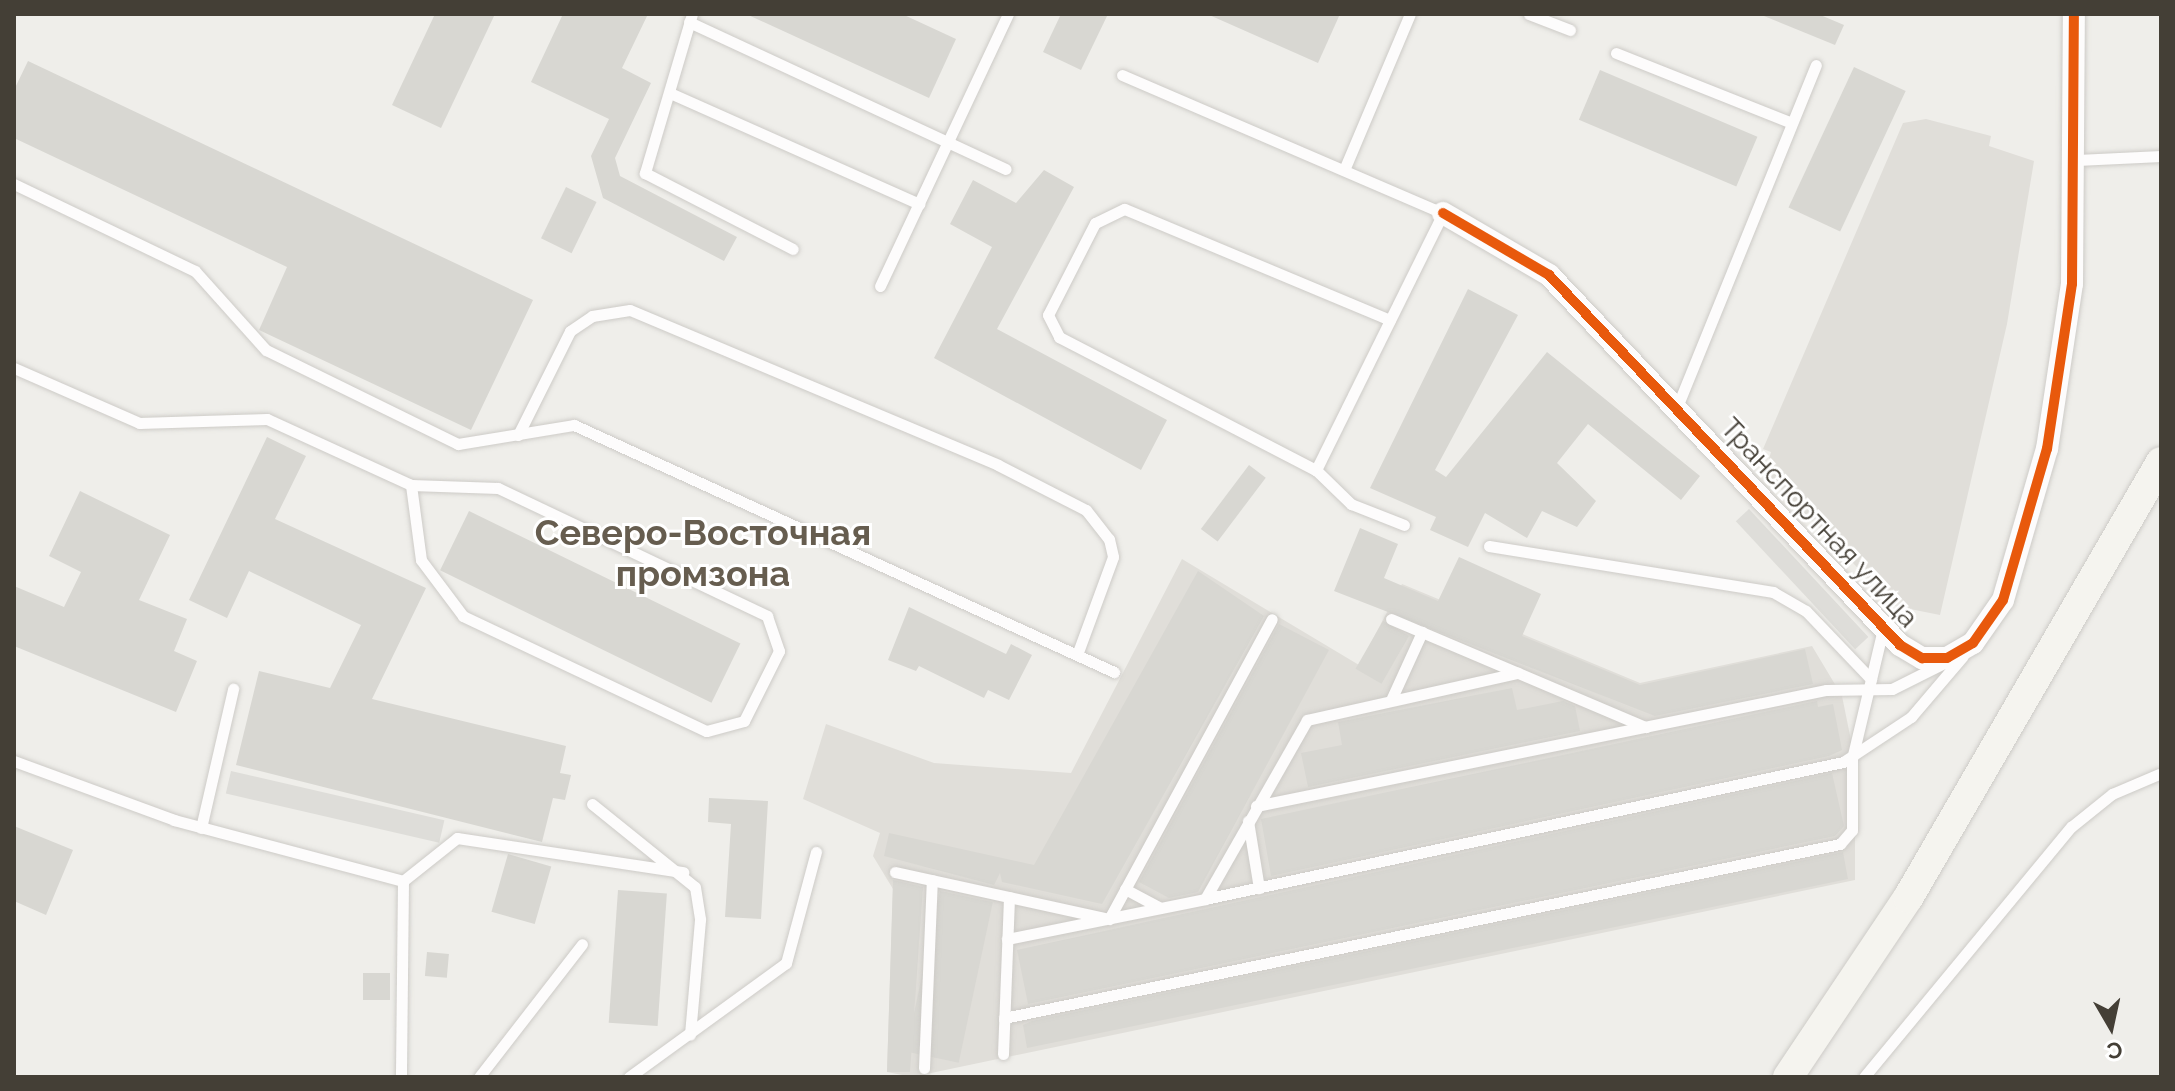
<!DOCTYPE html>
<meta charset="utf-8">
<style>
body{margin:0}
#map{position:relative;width:2175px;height:1091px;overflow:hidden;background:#efeeea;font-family:Raleway,sans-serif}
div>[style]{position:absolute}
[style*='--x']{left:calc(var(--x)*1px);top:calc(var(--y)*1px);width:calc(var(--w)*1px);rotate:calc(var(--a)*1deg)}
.industrial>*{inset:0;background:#e0ded9}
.parking>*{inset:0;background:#deddd9;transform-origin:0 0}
.building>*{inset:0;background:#d8d7d2;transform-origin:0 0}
.roads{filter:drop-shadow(0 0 2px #cdcbc7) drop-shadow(0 0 2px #cdcbc7)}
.service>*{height:11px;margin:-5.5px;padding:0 5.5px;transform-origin:5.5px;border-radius:5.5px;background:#fdfcfc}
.minor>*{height:22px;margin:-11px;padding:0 11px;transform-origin:11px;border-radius:11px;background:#fdfcfc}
.secondary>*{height:30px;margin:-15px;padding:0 15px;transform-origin:15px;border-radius:15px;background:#f5f4ef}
.cycleway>*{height:10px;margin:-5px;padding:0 5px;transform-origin:5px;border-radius:5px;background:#e8590c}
span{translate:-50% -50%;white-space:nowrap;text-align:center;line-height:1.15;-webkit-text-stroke:6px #fff;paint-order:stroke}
.street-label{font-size:28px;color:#443f36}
.district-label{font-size:36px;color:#665d4f;font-weight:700}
.frame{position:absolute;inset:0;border:16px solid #443f36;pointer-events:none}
.north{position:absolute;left:2071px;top:987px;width:80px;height:80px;-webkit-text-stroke:6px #fff;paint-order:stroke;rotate:171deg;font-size:22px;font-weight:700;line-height:32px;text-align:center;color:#443f36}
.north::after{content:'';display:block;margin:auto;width:28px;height:36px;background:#443f36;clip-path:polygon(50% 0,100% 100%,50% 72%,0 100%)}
</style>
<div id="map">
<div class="industrial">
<i style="clip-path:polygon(1926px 119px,1991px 136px,1989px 146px,2034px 161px,2007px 324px,1940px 615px,1895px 606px,1765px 473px,1771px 452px,1763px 449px,1903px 123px)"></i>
<i style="clip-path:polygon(1182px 559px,1359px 665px,1402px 584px,1640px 683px,1812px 646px,1842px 696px,1855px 760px,1855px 880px,912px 1077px,887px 1072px,893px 889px,873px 856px,880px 833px,803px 799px,826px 724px,934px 763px,1071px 773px)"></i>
</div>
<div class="parking">
<i style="left:1749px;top:509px;width:175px;height:18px;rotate:47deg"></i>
<i style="left:231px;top:771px;width:219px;height:23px;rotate:13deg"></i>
</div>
<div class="building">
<i style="clip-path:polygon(435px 14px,495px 14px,441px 128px,392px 105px)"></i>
<i style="clip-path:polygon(563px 14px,648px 14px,622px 68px,651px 83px,615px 158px,620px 176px,737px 237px,724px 261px,603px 198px,591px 156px,609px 119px,531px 82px)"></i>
<i style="clip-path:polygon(746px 14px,902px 14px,956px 39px,929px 98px)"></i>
<i style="clip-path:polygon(1061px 14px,1108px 14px,1081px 70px,1043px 52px)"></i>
<i style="clip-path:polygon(1207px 14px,1340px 14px,1318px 63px)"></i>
<i style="clip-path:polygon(1759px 14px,1818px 14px,1844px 25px,1835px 45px)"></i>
<i style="clip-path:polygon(28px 61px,533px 300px,471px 430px,259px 330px,287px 267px,14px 138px,14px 90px)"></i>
<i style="left:1854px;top:67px;width:57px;height:155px;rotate:25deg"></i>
<i style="left:1600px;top:70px;width:171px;height:54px;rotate:23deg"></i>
<i style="clip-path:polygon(1044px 170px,1074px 187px,997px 329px,1167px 420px,1141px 470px,934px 358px,992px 247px,950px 224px,973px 180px,1016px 203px)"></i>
<i style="left:566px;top:187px;width:34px;height:57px;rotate:26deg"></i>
<i style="clip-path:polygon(1468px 289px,1518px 315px,1435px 470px,1446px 477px,1547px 352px,1700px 476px,1681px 500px,1588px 424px,1557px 463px,1596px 501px,1577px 527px,1542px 511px,1527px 538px,1485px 513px,1468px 547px,1430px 530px,1436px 517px,1370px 488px)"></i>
<i style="clip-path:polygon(267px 437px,306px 456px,275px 519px,426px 588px,372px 699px,566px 746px,560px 773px,571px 775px,565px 800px,553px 798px,542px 842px,236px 765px,259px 671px,330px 688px,361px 625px,249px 571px,227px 618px,189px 600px)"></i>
<i style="left:1249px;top:465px;width:21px;height:80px;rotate:37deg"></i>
<i style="clip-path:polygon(80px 491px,170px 535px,139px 600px,187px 619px,174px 651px,197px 661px,176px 712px,14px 646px,14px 586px,64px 607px,81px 572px,49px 556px)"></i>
<i style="left:469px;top:511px;width:302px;height:66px;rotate:26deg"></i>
<i style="clip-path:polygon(1360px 528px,1398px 544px,1384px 578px,1438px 601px,1459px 557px,1541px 594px,1522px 636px,1640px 685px,1805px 649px,1813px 684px,1655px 716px,1334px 591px)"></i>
<i style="clip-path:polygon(1198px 571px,1264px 616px,1102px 904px,1002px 882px,1000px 873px,994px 885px,884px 856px,889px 833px,1034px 865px)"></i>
<i style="clip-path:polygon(909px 607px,1006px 654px,1011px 644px,1032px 655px,1009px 700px,988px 690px,984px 698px,919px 666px,916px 671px,888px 660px)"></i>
<i style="left:1383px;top:621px;width:30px;height:55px;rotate:30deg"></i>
<i style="clip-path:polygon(1279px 624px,1329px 650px,1198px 892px,1169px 898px,1139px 882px)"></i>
<i style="clip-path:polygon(1512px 688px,1517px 710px,1563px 701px,1575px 706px,1580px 731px,1308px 787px,1301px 753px,1342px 745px,1338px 722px)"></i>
<i style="clip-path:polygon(1817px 701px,1818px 707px,1833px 704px,1842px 750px,1829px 756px,1271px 876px,1261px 819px)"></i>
<i style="clip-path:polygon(1832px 773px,1844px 826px,1835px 836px,1028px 1004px,1017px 950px)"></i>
<i style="clip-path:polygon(709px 798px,768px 801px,761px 919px,725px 917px,731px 824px,708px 822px)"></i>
<i style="clip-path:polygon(14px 826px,73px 850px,46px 915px,14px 901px)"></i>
<i style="clip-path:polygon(1843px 852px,1848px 879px,1027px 1048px,1023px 1025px,1032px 1021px)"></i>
<i style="left:508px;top:854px;width:45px;height:60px;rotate:16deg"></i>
<i style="clip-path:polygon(893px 880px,923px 887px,910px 1072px,887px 1072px)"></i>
<i style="left:618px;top:890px;width:49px;height:133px;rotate:4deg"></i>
<i style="left:940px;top:891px;width:54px;height:164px;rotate:12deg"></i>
<i style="left:427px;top:952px;width:22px;height:24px;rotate:5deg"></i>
<i style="left:363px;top:973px;width:27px;height:27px"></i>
</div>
<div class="roads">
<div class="service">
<i style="--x:692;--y:14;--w:166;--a:106.5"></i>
<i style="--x:645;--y:173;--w:166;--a:27.2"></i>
<i style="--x:1529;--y:14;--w:44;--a:21.3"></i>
<i style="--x:689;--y:22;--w:349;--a:24.9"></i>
<i style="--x:1616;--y:53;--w:189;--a:21.7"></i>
<i style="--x:1122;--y:75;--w:349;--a:23.3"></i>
<i style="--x:1443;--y:213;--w:287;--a:116.3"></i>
<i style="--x:670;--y:93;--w:273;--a:24"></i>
<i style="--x:2077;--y:160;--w:84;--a:-2.7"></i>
<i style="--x:1344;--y:170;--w:169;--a:-67.1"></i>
<i style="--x:14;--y:184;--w:201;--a:25.7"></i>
<i style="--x:195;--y:271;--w:106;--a:48.1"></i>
<i style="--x:266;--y:350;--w:214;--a:26.1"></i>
<i style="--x:458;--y:444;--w:118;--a:-9.3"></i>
<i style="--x:574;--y:425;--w:594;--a:24.58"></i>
<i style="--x:880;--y:286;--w:301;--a:-64.8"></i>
<i style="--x:1390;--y:320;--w:288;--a:-157.3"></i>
<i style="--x:1124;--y:209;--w:32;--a:154"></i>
<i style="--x:1095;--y:223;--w:103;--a:117.1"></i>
<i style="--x:1048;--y:315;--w:25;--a:63"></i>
<i style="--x:1059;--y:337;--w:289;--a:27.4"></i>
<i style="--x:1316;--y:470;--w:49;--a:44.2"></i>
<i style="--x:1351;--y:504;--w:57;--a:21.6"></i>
<i style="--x:14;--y:368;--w:137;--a:23.7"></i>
<i style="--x:139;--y:423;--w:128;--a:-1.8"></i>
<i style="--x:267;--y:419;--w:158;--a:24.6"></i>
<i style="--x:411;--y:485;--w:87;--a:2"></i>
<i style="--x:498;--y:488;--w:298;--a:25.4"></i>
<i style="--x:767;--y:616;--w:37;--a:71"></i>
<i style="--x:779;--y:651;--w:78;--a:116.6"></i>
<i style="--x:744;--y:721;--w:39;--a:165"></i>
<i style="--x:706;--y:731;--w:269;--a:-154.7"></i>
<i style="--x:463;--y:616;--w:70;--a:-126.9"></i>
<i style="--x:421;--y:560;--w:76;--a:-97.6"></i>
<i style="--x:1677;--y:407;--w:369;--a:-67.9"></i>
<i style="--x:518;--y:435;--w:116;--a:-63.4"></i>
<i style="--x:570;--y:331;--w:27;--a:-34"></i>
<i style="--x:592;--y:316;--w:38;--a:-9"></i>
<i style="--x:630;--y:310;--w:399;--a:22.8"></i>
<i style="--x:998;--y:465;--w:99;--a:27.1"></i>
<i style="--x:1086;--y:510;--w:37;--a:52"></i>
<i style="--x:1109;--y:539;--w:18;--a:77"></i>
<i style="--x:1113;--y:557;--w:104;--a:110.2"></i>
<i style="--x:1489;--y:546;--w:288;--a:9.2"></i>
<i style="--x:1773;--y:592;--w:38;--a:30"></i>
<i style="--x:1806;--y:611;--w:94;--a:46.3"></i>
<i style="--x:1391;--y:619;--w:277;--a:23"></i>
<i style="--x:1391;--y:700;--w:75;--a:-65.5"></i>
<i style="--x:14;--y:761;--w:171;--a:20.2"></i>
<i style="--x:174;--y:820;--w:237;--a:14.9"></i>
<i style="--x:403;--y:881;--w:196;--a:90.6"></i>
<i style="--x:592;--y:804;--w:132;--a:38.9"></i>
<i style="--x:695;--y:887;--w:33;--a:81"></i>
<i style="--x:700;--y:920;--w:115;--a:95"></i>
<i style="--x:1256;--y:806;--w:582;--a:-11.5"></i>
<i style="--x:1826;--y:690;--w:66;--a:-0.9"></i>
<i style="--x:1892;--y:689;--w:63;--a:-26.6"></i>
<i style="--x:1248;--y:821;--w:68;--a:80.7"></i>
<i style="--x:201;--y:828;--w:143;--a:-77"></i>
<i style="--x:895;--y:872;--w:219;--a:12.4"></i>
<i style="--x:1109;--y:919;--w:341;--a:-61.5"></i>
<i style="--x:403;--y:881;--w:69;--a:-38.5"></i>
<i style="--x:457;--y:838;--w:229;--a:8.6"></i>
<i style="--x:1125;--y:889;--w:40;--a:28"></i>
<i style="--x:1205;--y:899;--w:653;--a:-12.12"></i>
<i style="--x:1843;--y:762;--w:82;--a:-33.5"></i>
<i style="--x:1911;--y:717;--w:80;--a:-49.6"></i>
<i style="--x:1007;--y:939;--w:202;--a:-11.4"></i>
<i style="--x:1205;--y:899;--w:206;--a:-60.3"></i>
<i style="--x:1307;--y:720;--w:216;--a:-12.6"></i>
<i style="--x:1004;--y:1018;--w:854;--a:-11.76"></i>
<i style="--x:1840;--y:844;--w:18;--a:-49"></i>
<i style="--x:1852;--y:830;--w:71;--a:-90"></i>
<i style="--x:1852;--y:759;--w:134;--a:-76.6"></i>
<i style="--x:1003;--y:1054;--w:157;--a:-87.8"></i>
<i style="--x:924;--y:1068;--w:188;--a:-87.6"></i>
<i style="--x:479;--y:1077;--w:168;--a:-52.2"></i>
<i style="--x:629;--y:1077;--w:194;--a:-36"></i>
<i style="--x:786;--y:963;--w:115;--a:-74.9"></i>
<i style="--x:1864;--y:1077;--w:325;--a:-50.4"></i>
<i style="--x:2071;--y:827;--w:53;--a:-38.8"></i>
<i style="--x:2112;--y:794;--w:51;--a:-23.1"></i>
</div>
<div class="minor">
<i style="--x:1443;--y:213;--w:123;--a:30.3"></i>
<i style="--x:1549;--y:275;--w:510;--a:46.51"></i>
<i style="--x:1900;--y:645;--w:26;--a:31"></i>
<i style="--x:1922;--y:658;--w:25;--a:0"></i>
<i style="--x:1947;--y:658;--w:30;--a:-30"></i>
<i style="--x:1973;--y:643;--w:52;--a:-55.1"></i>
<i style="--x:2003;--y:600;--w:157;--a:-73.8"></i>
<i style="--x:2047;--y:449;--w:167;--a:-81.4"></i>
<i style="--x:2072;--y:284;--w:270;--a:-89.6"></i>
</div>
<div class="secondary">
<i style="--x:1788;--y:1077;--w:216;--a:-56.2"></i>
<i style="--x:1908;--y:898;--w:504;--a:-59.87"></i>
</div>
</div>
<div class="cycleway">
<i style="--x:1443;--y:213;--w:123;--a:30.3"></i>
<i style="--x:1549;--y:275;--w:510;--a:46.51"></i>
<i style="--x:1900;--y:645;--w:26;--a:31"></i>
<i style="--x:1922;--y:658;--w:25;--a:0"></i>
<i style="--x:1947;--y:658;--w:30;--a:-30"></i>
<i style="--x:1973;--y:643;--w:52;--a:-55.1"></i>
<i style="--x:2003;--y:600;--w:157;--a:-73.8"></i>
<i style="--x:2047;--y:449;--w:167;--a:-81.4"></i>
<i style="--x:2072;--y:284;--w:270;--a:-89.6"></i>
</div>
<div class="street-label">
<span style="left:1819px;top:523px;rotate:47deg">Транспортная улица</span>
</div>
<div class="district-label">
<span style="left:703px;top:553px">Северо-Восточная<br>промзона</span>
</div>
<div class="frame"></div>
<div class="north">С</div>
</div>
